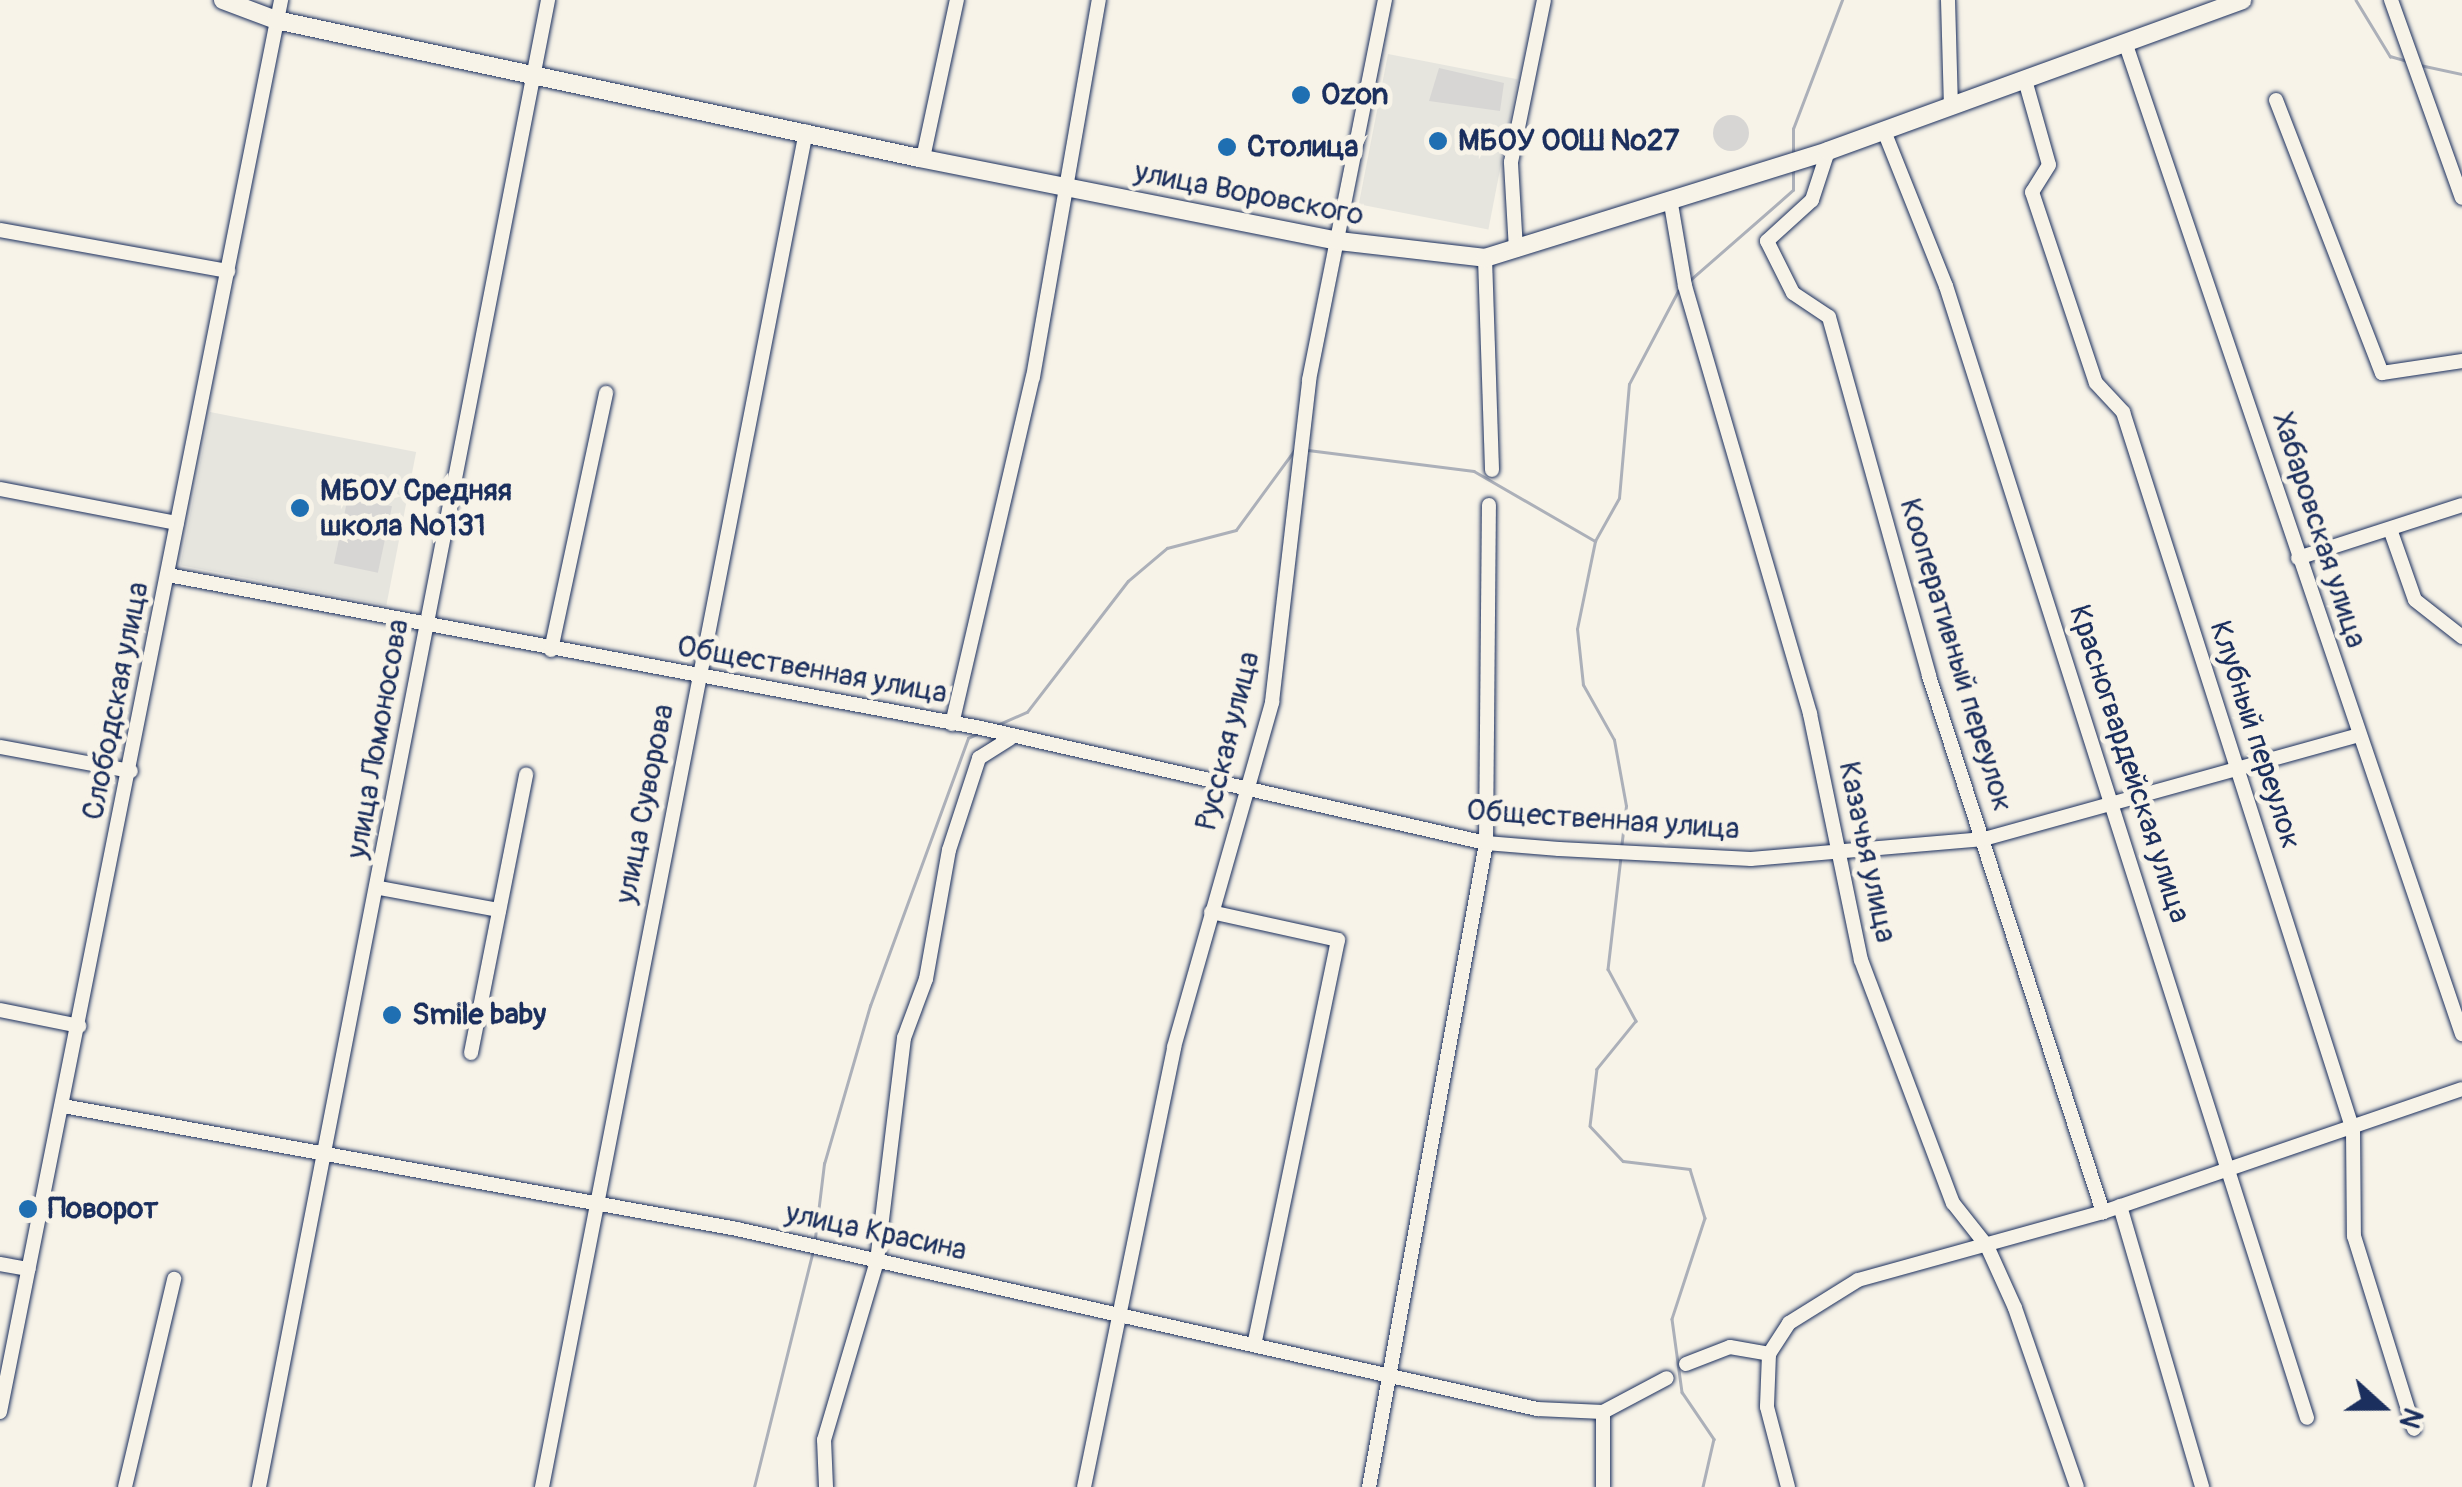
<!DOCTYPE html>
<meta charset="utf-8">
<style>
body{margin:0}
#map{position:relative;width:2462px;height:1487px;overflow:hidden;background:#f7f3e8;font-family:Pangolin,sans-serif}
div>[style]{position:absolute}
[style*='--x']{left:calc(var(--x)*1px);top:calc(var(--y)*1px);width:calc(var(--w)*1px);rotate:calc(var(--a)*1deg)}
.built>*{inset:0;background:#e6e5de;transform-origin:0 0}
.green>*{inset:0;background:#d7d6d4;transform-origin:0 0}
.round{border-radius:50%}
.stream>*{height:2.5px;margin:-1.25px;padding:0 1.25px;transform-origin:1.25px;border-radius:1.25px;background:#acb0b9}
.roads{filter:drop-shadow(0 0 2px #1b2f5e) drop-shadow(0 0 2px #1b2f5e)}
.minor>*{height:14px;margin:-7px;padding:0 7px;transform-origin:7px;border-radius:7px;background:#f7f3e8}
.major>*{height:18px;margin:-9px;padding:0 9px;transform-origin:9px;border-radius:9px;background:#f7f3e8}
.dots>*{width:28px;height:28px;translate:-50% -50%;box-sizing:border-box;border:5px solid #f7f3e8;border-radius:50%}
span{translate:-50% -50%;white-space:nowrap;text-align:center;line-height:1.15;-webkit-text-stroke:10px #f7f3e8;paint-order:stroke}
.poi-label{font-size:30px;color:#1b2f5e;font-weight:700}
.left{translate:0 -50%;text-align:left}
.street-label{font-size:30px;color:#1b2f5e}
.north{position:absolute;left:2332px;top:1357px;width:100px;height:100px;-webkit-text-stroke:8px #f7f3e8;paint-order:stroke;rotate:111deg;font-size:28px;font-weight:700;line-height:40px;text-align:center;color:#1b2f5e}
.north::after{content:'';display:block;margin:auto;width:35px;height:45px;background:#1b2f5e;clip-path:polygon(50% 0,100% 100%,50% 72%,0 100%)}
</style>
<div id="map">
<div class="built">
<i style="left:1388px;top:54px;width:132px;height:153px;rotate:11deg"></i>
<i style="left:210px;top:412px;width:210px;height:156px;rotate:11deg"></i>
</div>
<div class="green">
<i style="clip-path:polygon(1439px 68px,1504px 83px,1500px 111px,1429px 101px)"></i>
<i class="round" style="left:1713px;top:115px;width:36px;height:36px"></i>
<i style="left:348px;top:497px;width:45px;height:68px;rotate:12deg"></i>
</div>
<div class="stream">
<i style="--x:2356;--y:0;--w:66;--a:58.7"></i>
<i style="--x:2390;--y:56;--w:18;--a:16"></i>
<i style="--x:2420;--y:65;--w:43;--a:12.1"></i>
<i style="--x:1793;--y:154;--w:25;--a:-90"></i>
<i style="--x:1793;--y:129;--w:138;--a:-69.2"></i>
<i style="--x:1689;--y:281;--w:138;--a:-41.2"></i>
<i style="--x:1793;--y:190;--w:18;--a:-90"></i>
<i style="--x:1308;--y:450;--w:167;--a:7.2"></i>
<i style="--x:1474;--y:471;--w:140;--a:30"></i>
<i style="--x:995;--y:726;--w:35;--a:-24"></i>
<i style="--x:1027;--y:712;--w:165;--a:-52.4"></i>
<i style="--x:1128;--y:581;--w:51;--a:-40.2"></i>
<i style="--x:1167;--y:548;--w:71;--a:-14.6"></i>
<i style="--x:1236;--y:530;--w:102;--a:-53.8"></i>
<i style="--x:1621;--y:849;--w:43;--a:-83.4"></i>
<i style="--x:1626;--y:806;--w:67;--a:-100.3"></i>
<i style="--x:1614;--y:740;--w:63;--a:-119.4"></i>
<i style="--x:1583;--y:685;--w:56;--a:-96.1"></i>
<i style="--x:1577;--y:629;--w:90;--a:-78.4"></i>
<i style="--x:1595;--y:541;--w:49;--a:-60.8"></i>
<i style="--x:1619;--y:498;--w:114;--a:-85"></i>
<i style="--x:1629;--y:384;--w:107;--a:-62.2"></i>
<i style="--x:1621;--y:857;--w:113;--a:96.6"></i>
<i style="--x:1608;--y:969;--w:59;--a:61.7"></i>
<i style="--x:1636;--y:1021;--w:62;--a:129.1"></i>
<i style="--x:1597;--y:1069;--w:57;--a:97"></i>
<i style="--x:1590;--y:1126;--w:48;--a:46.7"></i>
<i style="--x:1623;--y:1161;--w:67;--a:6.8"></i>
<i style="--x:1690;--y:1169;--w:51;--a:73"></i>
<i style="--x:1705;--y:1218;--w:106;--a:108.1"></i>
<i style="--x:1672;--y:1319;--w:74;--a:82.2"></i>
<i style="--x:1682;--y:1392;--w:57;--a:55.8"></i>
<i style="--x:1714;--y:1439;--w:49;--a:102.9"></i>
<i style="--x:815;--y:1238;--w:75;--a:-83.1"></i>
<i style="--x:824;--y:1164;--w:165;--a:-73.8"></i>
<i style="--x:870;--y:1006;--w:285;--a:-69.9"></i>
<i style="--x:968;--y:738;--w:12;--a:-24"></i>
<i style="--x:754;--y:1487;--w:243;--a:-76"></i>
</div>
<div class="roads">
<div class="minor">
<i style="--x:1948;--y:0;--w:107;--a:88.4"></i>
<i style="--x:2391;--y:0;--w:210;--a:70.3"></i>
<i style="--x:2125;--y:42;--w:1048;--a:71.24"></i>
<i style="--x:2025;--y:80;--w:88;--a:74.2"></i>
<i style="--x:2049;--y:165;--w:32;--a:122"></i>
<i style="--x:2032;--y:192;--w:201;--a:71.5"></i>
<i style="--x:2096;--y:383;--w:40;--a:47"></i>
<i style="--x:2123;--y:412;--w:754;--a:72.24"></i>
<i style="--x:2353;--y:1130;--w:106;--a:89.5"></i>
<i style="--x:2354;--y:1236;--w:202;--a:72.7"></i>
<i style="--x:2276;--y:100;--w:293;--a:68.8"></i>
<i style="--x:2382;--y:373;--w:81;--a:-8.5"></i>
<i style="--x:1884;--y:131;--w:167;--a:68.2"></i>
<i style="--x:1946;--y:286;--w:1188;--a:72.31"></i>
<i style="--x:1828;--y:151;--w:52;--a:108.1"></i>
<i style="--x:1812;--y:200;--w:61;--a:137.7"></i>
<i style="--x:1767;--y:241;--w:58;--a:63.4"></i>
<i style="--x:1793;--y:293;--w:43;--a:33.7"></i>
<i style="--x:1829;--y:317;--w:373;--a:74.4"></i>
<i style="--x:1929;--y:676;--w:564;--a:72.02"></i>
<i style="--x:923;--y:158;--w:162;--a:-77.9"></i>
<i style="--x:1671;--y:204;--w:83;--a:80.3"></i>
<i style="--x:1685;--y:286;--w:446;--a:73.7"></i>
<i style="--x:1810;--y:714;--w:251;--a:78.3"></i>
<i style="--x:1861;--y:960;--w:260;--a:69.3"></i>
<i style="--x:1953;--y:1203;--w:55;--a:51.7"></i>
<i style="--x:1987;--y:1246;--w:68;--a:65.7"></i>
<i style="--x:2015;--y:1308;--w:189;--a:70.9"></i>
<i style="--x:0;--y:230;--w:232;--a:10.2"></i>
<i style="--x:1516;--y:250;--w:88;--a:-93.3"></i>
<i style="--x:1511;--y:162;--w:165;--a:-78.5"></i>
<i style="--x:1485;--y:258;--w:212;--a:88.1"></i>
<i style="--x:0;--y:489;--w:180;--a:10.9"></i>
<i style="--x:2390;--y:529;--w:75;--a:70.6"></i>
<i style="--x:2415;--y:600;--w:60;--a:38.2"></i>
<i style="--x:2298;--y:558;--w:172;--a:-17.9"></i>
<i style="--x:168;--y:575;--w:827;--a:10.66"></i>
<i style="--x:981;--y:728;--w:518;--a:12.83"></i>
<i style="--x:1486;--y:843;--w:73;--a:4.7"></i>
<i style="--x:1559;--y:849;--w:192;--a:3"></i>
<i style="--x:1751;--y:859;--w:234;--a:-4.9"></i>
<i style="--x:1984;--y:839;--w:386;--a:-15.5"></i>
<i style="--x:551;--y:650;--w:263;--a:-77.9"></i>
<i style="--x:952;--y:724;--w:356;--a:-76.9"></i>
<i style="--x:1033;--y:377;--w:383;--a:-80.1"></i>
<i style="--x:0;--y:747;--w:133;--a:10.4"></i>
<i style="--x:379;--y:888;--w:122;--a:10.4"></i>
<i style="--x:1211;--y:912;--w:130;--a:12.4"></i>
<i style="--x:1338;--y:940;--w:413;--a:101.7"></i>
<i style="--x:0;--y:1010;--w:81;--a:11.4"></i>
<i style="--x:471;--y:1053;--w:284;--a:-78.8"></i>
<i style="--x:63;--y:1106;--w:685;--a:10.34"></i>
<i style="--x:737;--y:1229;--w:820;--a:12.68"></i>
<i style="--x:1537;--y:1409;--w:66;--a:2.6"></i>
<i style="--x:1603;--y:1412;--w:72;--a:-28"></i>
<i style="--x:2120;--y:1206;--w:293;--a:73.7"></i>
<i style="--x:0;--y:1264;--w:29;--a:10"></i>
<i style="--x:1769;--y:1354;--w:53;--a:92.2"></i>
<i style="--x:1767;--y:1407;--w:83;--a:75.3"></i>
<i style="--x:1686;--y:1364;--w:47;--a:-21.1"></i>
<i style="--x:1730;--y:1347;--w:40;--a:10"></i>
<i style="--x:1769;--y:1354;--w:37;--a:-57"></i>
<i style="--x:1789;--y:1323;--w:81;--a:-31.9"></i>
<i style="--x:1858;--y:1280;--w:254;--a:-15.5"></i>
<i style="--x:2103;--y:1212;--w:379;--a:-18.9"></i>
<i style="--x:0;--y:1412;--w:1440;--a:-78.74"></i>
<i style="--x:125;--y:1487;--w:214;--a:-76.7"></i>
<i style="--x:259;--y:1487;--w:1515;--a:-79"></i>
<i style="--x:542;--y:1487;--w:1381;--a:-78.98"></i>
<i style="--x:826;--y:1487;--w:47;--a:-92.4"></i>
<i style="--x:824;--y:1440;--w:187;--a:-73.5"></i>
<i style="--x:877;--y:1261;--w:225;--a:-83.1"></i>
<i style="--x:904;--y:1038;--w:63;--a:-69.6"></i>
<i style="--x:926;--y:979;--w:131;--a:-79.9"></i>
<i style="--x:949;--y:850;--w:97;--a:-71.9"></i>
<i style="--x:979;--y:758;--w:36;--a:-32"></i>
<i style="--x:1084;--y:1487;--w:449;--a:-78.4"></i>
<i style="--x:1174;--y:1047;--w:359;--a:-74.1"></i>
<i style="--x:1272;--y:702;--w:324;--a:-83.4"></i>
<i style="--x:1309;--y:380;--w:388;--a:-78.7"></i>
<i style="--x:1369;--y:1487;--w:655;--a:-79.7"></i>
<i style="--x:1486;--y:843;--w:338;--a:-89.5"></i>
<i style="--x:1603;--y:1487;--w:75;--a:-90"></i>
</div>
<div class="major">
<i style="--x:223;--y:0;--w:57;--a:20.7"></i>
<i style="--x:276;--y:20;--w:658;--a:12.11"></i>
<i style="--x:919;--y:158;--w:428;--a:11.2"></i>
<i style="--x:1339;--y:241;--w:147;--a:6.6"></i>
<i style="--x:1485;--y:258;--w:359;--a:-17.3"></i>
<i style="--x:1828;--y:151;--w:441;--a:-20"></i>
</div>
</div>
<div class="dots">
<i style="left:1301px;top:95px;background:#1f6fb2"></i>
<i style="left:1438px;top:141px;background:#1f6fb2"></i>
<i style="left:1227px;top:147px;background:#1f6fb2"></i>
<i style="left:300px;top:508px;background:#1f6fb2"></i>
<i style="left:392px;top:1015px;background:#1f6fb2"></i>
<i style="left:28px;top:1209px;background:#1f6fb2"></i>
</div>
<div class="poi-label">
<span class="left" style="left:1321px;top:95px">Ozon</span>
<span class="left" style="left:1458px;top:141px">МБОУ ООШ №27</span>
<span class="left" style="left:1247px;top:147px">Столица</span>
<span class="left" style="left:320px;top:508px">МБОУ Средняя<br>школа №131</span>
<span class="left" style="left:412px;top:1015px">Smile baby</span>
<span class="left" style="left:48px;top:1209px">Поворот</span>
</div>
<div class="street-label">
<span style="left:1249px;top:194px;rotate:11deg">улица Воровского</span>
<span style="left:2319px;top:530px;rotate:72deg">Хабаровская улица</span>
<span style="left:1956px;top:655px;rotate:73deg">Кооперативный переулок</span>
<span style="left:812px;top:670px;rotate:10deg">Общественная улица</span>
<span style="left:116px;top:701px;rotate:-79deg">Слободская улица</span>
<span style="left:2255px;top:735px;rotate:72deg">Клубный переулок</span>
<span style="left:378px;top:739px;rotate:-80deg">улица Ломоносова</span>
<span style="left:1228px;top:741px;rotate:-76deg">Русская улица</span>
<span style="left:2129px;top:764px;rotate:72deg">Красногвардейская улица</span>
<span style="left:645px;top:804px;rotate:-79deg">улица Суворова</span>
<span style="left:1603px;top:820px;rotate:4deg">Общественная улица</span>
<span style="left:1867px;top:852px;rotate:78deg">Казачья улица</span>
<span style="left:876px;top:1232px;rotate:12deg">улица Красина</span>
</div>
<div class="north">N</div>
</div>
